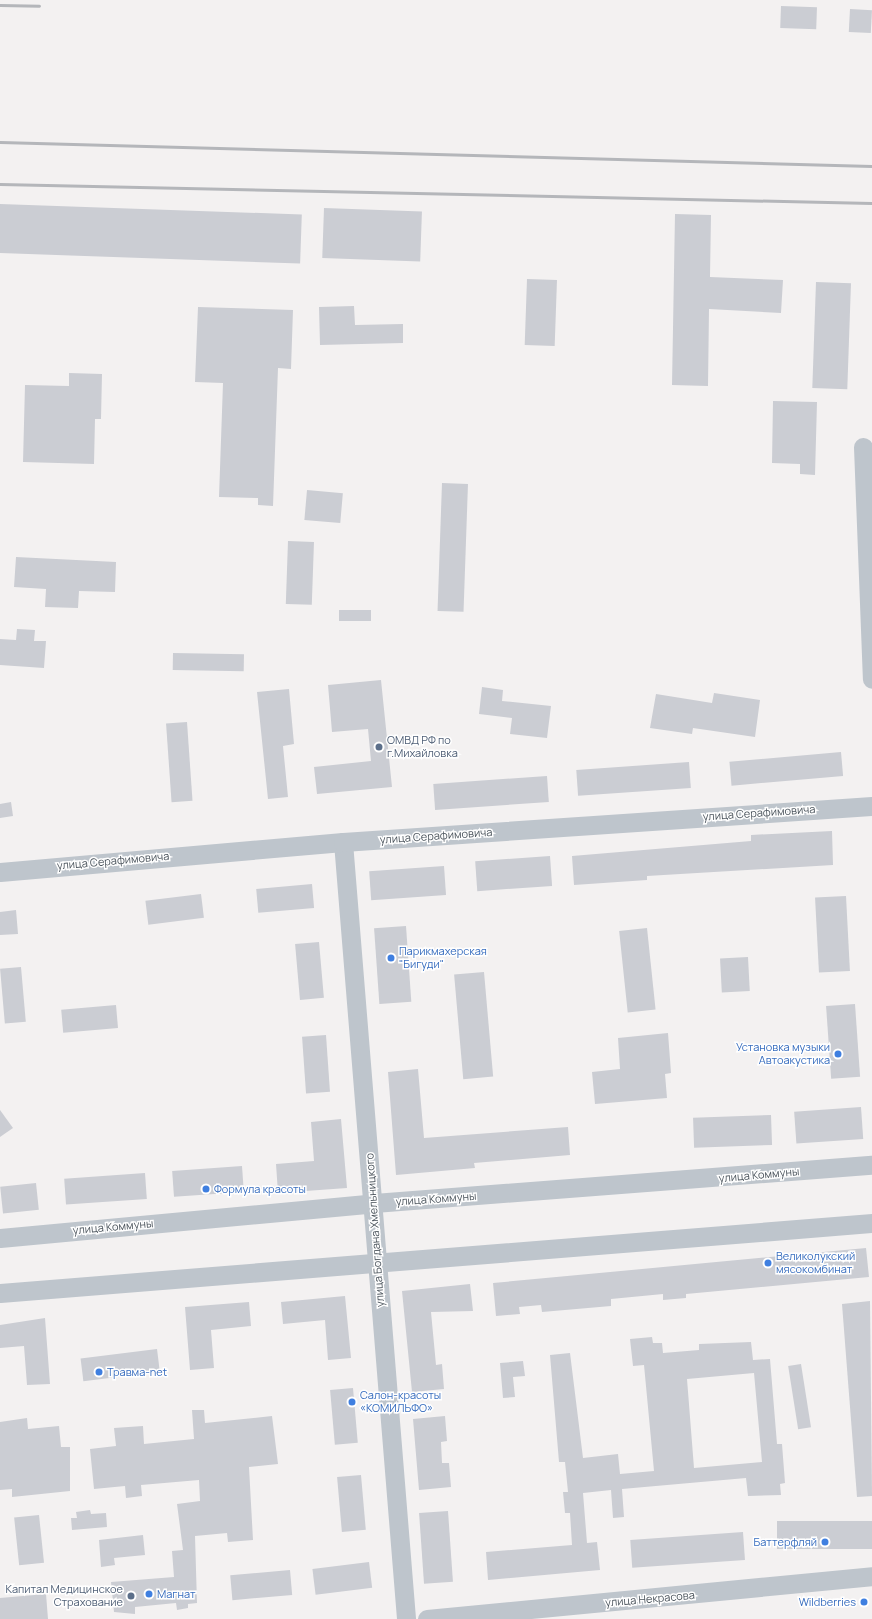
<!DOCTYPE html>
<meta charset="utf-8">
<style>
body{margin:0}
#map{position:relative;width:872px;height:1619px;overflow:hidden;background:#f3f1f1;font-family:Manrope,sans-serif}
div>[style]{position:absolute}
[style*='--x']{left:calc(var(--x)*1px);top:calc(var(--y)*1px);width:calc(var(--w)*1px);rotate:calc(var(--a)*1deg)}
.building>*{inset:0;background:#cbcdd3;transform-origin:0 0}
.minor>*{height:19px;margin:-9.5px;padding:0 9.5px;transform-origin:9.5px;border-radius:9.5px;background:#bec5cc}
.rail>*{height:3px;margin:-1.5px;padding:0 1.5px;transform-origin:1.5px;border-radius:1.5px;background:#b4b6ba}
.dots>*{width:11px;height:11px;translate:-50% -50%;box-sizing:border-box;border:2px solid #fff;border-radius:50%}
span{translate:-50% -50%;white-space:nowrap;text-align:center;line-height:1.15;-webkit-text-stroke:3px #fff;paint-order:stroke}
.service-label{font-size:11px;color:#4e5e75}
.left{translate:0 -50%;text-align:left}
.right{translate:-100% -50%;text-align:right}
.street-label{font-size:11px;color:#4b545c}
.shop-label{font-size:11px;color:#366cbe}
</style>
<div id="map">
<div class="building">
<i style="left:781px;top:6px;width:36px;height:22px;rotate:2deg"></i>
<i style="left:850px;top:9px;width:22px;height:23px;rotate:3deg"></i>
<i style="left:0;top:204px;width:302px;height:49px;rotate:2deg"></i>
<i style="left:324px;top:208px;width:98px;height:50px;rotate:2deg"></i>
<i style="clip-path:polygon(675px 214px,711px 215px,710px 277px,783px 280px,781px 313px,709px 309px,708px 386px,672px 385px)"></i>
<i style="left:527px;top:279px;width:30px;height:66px;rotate:2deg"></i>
<i style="left:816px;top:282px;width:35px;height:106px;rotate:2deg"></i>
<i style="clip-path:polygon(354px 306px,355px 325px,403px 324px,403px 343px,320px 345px,319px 307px)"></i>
<i style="clip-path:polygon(198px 307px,293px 310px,291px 369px,278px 368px,273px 506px,258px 505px,258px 498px,219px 497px,223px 383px,195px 382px)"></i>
<i style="clip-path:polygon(69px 373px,102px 374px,101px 419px,95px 419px,94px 464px,23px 462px,25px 385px,69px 386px)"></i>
<i style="clip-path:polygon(773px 401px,817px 402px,815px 475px,800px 474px,800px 464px,772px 463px)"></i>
<i style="left:442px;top:483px;width:26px;height:128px;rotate:2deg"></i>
<i style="left:307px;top:490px;width:36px;height:30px;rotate:5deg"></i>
<i style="left:288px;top:541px;width:26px;height:63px;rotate:2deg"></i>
<i style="clip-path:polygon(16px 557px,116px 562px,115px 592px,79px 591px,78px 608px,45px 607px,46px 589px,14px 587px)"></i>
<i style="left:339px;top:610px;width:32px;height:11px"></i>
<i style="clip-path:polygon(17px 629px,35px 630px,34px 641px,46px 641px,44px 668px,0 665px,0 639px,16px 640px)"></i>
<i style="left:173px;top:653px;width:71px;height:17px;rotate:1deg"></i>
<i style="clip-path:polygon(381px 680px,392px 787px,317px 794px,314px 767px,371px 761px,368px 729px,332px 732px,328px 685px)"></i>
<i style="clip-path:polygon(482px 687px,503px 690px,502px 701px,551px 706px,547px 738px,510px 734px,512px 718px,479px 714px)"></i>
<i style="clip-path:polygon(289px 689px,294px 744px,283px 746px,288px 797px,268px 799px,257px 692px)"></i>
<i style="clip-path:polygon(714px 693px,760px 700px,755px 737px,693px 728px,692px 734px,650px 728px,656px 694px,712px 703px)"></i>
<i style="left:187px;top:722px;width:79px;height:21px;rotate:86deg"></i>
<i style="left:841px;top:752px;width:24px;height:112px;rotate:85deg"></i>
<i style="left:689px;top:762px;width:26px;height:113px;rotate:86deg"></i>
<i style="left:547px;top:776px;width:26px;height:114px;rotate:86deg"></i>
<i style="clip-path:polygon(11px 802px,13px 816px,0 818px,0 804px)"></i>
<i style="clip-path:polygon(832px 831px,833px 865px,647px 876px,647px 880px,574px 885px,572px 856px,751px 841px,751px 835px)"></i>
<i style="left:550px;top:856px;width:30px;height:75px;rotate:86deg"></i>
<i style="left:444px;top:866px;width:29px;height:75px;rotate:86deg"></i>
<i style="left:312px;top:884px;width:24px;height:56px;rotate:85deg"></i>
<i style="left:201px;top:894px;width:24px;height:56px;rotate:83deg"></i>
<i style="left:846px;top:896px;width:75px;height:31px;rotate:87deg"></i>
<i style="clip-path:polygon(16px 910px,18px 934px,0 935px,0 912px)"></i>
<i style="left:406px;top:926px;width:76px;height:32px;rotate:86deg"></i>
<i style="left:647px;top:928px;width:82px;height:28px;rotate:84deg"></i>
<i style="left:319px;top:942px;width:56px;height:24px;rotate:85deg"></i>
<i style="left:748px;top:957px;width:34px;height:28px;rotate:87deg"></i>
<i style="left:21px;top:967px;width:55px;height:21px;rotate:85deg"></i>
<i style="left:484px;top:972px;width:105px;height:30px;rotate:85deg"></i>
<i style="left:855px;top:1004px;width:73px;height:29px;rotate:86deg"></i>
<i style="left:116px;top:1005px;width:23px;height:55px;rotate:85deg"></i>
<i style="clip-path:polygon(668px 1033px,671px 1073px,665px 1074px,667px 1098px,595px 1104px,592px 1072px,620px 1069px,618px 1038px)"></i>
<i style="left:326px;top:1035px;width:57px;height:24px;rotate:86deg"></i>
<i style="clip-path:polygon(418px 1069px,424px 1138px,568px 1127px,570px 1155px,474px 1163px,475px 1168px,396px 1175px,388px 1072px)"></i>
<i style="left:861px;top:1107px;width:32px;height:67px;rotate:86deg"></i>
<i style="clip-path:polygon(0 1110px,13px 1128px,0 1137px)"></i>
<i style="left:771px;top:1115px;width:30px;height:78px;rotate:88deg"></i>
<i style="clip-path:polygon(341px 1119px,347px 1188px,278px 1193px,276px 1164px,314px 1161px,311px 1122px)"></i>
<i style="left:242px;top:1166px;width:26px;height:70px;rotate:86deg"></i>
<i style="left:145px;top:1173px;width:26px;height:81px;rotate:86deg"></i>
<i style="left:36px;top:1183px;width:27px;height:36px;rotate:84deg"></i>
<i style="clip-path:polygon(866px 1248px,869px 1277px,686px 1294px,686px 1298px,663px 1300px,663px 1294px,611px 1299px,611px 1306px,542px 1312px,541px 1305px,519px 1307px,520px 1314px,496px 1316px,493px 1283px)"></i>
<i style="clip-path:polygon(470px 1284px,473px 1311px,431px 1312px,436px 1365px,442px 1364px,444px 1389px,412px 1392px,402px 1291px)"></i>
<i style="clip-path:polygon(345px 1296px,351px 1358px,328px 1360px,325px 1320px,283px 1324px,281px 1302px)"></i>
<i style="clip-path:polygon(870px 1301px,872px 1496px,857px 1497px,842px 1304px)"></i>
<i style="clip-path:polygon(249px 1302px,251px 1326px,211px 1330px,214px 1368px,190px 1370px,185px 1307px)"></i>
<i style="clip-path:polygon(45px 1318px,50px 1384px,27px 1385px,24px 1346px,0 1348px,0 1325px)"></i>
<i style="clip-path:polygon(evenodd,652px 1337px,653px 1343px,662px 1343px,663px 1353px,699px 1350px,699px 1344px,751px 1342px,753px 1360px,770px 1359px,777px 1444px,782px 1444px,785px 1483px,780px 1484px,781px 1495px,748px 1496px,746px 1478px,622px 1489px,624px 1517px,613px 1518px,611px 1490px,583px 1493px,587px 1543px,597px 1542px,600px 1570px,488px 1580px,486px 1552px,572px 1545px,570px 1513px,565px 1513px,563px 1492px,568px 1492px,565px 1462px,559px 1462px,550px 1355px,570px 1353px,583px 1458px,618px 1454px,620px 1474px,654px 1471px,644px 1365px,633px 1366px,630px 1339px,652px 1337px,754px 1373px,762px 1462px,694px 1468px,687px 1379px,754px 1373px)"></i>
<i style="left:157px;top:1349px;width:23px;height:77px;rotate:83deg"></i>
<i style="clip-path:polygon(523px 1361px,525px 1376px,513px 1377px,515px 1397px,503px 1398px,500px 1363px)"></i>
<i style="left:801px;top:1364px;width:64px;height:13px;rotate:81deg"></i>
<i style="left:353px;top:1388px;width:55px;height:23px;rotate:85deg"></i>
<i style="clip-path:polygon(192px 1410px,204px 1410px,205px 1423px,272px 1416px,278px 1464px,249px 1467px,253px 1540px,228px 1542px,227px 1533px,195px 1536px,197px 1603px,188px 1604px,188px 1608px,177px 1610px,176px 1603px,135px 1607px,135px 1614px,114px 1612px,111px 1582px,174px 1577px,172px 1551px,183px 1550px,177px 1504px,200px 1501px,199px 1480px,141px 1485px,142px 1496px,126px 1498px,125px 1486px,94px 1489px,90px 1449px,116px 1446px,114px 1428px,143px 1426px,144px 1444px,194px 1439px)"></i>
<i style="clip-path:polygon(445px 1416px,447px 1441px,441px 1442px,442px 1463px,449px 1463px,451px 1487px,419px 1490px,413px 1419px)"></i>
<i style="clip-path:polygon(27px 1418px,28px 1429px,59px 1426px,61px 1447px,70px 1447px,70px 1491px,12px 1497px,12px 1489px,0 1490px,0 1422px)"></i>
<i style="left:361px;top:1475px;width:55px;height:24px;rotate:85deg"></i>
<i style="clip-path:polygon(90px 1510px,91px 1514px,106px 1513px,107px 1527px,72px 1530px,71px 1518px,77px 1518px,76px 1512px)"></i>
<i style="left:448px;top:1511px;width:71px;height:29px;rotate:86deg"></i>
<i style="left:39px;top:1515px;width:48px;height:25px;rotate:84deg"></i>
<i style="left:872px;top:1521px;width:28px;height:95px;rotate:90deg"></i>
<i style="left:743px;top:1532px;width:28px;height:113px;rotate:86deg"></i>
<i style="clip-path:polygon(143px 1535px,145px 1555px,114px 1558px,115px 1565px,101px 1567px,99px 1540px)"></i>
<i style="left:369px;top:1562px;width:26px;height:57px;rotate:83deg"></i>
<i style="left:290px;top:1570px;width:25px;height:60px;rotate:85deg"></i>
<i style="clip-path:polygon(46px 1594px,48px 1619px,0 1619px,0 1598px)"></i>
</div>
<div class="minor">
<i style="--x:863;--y:447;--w:232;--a:87.8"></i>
<i style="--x:343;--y:842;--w:780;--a:85.36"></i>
<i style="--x:0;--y:872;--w:344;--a:-5"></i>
<i style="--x:343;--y:842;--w:530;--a:-3.89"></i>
<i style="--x:0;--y:1238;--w:376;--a:-5.3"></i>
<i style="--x:374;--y:1203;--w:499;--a:-4.4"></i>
<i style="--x:0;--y:1293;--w:875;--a:-4.59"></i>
<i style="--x:427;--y:1619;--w:447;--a:-5.5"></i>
</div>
<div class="rail">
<i style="--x:0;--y:5;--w:39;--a:1"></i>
<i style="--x:0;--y:142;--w:872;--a:1.58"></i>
<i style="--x:0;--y:184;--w:872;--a:1.25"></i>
</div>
<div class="dots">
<i style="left:379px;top:747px;background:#5c6f8a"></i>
<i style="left:391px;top:958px;background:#3f7fe0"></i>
<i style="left:838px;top:1054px;background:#3f7fe0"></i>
<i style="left:206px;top:1189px;background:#3f7fe0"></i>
<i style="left:768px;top:1263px;background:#3f7fe0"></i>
<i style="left:99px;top:1372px;background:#3f7fe0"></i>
<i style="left:352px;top:1402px;background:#3f7fe0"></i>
<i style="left:825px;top:1542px;background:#3f7fe0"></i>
<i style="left:149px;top:1594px;background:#3f7fe0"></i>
<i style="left:131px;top:1596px;background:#5c6f8a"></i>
<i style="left:864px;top:1602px;background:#3f7fe0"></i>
</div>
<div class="service-label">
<span class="left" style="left:387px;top:747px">ОМВД РФ по<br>г.Михайловка</span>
<span class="right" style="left:123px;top:1596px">Капитал Медицинское<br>Страхование</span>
</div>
<div class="street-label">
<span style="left:759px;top:813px;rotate:-4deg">улица Серафимовича</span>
<span style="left:436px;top:836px;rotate:-4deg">улица Серафимовича</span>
<span style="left:113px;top:861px;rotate:-5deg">улица Серафимовича</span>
<span style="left:759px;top:1175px;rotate:-5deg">улица Коммуны</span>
<span style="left:436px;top:1199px;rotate:-4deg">улица Коммуны</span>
<span style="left:113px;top:1227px;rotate:-5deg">улица Коммуны</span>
<span style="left:375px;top:1230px;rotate:-94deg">улица Богдана Хмельницкого</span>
<span style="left:650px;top:1599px;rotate:-5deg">улица Некрасова</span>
</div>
<div class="shop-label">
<span class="left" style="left:399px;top:958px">Парикмахерская<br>"Бигуди"</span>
<span class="right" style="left:830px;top:1054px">Установка музыки<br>Автоакустика</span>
<span class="left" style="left:214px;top:1189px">Формула красоты</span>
<span class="left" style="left:776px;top:1263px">Великолукский<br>мясокомбинат</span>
<span class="left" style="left:107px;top:1372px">Травма-net</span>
<span class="left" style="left:360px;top:1402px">Салон-красоты<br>«КОМИЛЬФО»</span>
<span class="right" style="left:817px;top:1542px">Баттерфляй</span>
<span class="left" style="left:157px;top:1594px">Магнат</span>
<span class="right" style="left:856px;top:1602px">Wildberries</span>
</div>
</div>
